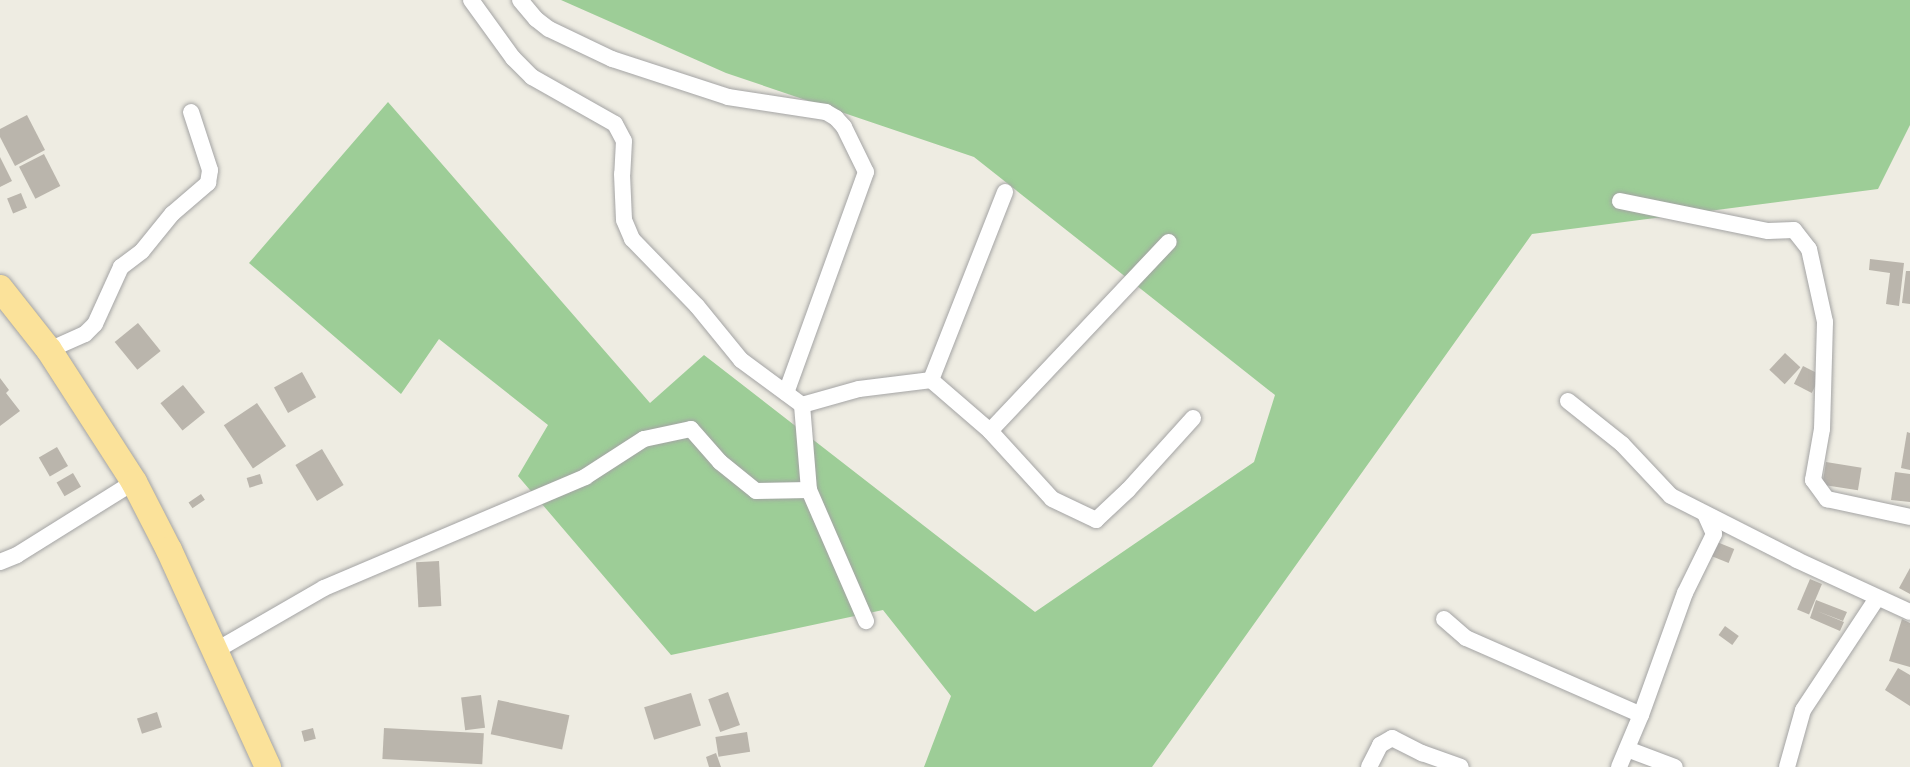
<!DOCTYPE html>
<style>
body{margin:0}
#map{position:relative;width:1910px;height:767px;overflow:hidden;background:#eeece2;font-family:"Work Sans",sans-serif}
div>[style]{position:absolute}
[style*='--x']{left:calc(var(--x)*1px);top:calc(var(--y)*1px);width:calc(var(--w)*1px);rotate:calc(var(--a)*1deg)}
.forest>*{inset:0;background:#9dcd97}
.building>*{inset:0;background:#bab5ac;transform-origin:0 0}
.roads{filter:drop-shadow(0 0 2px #a4a4a4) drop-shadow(0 0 2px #a4a4a4)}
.minor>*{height:16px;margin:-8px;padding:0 8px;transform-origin:8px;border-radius:8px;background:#fff}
.primary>*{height:26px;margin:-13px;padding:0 13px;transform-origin:13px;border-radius:13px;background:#fbe29a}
span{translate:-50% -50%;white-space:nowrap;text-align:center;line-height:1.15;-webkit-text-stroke:5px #fff;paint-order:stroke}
</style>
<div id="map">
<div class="forest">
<i style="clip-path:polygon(561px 0,1910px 0,1910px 125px,1878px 189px,1532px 234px,1152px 767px,924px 767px,951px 696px,883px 610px,671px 655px,518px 476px,548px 425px,439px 339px,401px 394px,249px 263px,388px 102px,650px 403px,704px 355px,1035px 612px,1254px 462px,1275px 395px,974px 157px,726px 73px)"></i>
</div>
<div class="building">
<i style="clip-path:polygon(27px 115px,45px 150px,15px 166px,0 137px,0 129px)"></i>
<i style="left:44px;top:154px;width:36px;height:28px;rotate:63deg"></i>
<i style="clip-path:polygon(0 157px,12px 181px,0 187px)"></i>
<i style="left:21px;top:193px;width:16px;height:15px;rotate:68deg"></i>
<i style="clip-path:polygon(1870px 259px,1904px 263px,1899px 306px,1886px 304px,1890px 273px,1869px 270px)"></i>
<i style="clip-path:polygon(1906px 271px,1910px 271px,1910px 304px,1902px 303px)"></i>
<i style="left:138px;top:323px;width:36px;height:30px;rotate:51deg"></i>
<i style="left:1785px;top:353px;width:21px;height:23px;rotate:43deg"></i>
<i style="left:1803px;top:366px;width:20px;height:20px;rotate:27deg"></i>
<i style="left:302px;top:372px;width:29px;height:32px;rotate:61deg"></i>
<i style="clip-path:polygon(0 378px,9px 390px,6px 393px,20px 411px,0 426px)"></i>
<i style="left:183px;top:385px;width:35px;height:29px;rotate:51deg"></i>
<i style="left:257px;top:403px;width:52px;height:40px;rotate:56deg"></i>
<i style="clip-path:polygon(1907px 432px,1910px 433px,1910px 470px,1901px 468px)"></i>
<i style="left:57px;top:447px;width:22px;height:21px;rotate:60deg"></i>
<i style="left:322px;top:449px;width:42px;height:31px;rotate:59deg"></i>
<i style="left:1826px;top:462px;width:36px;height:23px;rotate:9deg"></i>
<i style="clip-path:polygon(1895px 472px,1910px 474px,1910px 502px,1891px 500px)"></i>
<i style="left:73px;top:473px;width:16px;height:19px;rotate:60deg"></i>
<i style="left:260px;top:474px;width:10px;height:14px;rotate:73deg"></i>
<i style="left:201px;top:494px;width:7px;height:15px;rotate:56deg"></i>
<i style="left:1712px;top:540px;width:24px;height:15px;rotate:22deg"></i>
<i style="left:439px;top:561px;width:45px;height:23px;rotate:87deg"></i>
<i style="clip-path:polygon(1910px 568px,1910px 594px,1899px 588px)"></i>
<i style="left:1810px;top:579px;width:13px;height:33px;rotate:23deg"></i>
<i style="clip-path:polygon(1816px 600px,1847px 612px,1843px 621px,1817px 611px,1844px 622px,1840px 631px,1810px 618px)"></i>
<i style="clip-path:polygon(1902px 619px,1910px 623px,1910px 667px,1889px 661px)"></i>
<i style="left:1725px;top:626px;width:17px;height:11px;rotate:36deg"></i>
<i style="clip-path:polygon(1898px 668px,1910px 675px,1910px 706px,1885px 690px)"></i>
<i style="left:728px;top:692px;width:35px;height:21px;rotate:70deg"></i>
<i style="left:691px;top:693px;width:34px;height:49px;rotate:73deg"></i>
<i style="left:481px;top:695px;width:33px;height:20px;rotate:83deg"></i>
<i style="left:498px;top:700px;width:73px;height:35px;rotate:12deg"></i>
<i style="left:157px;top:712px;width:16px;height:21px;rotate:72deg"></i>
<i style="left:313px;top:728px;width:11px;height:12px;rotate:75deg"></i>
<i style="left:384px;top:728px;width:100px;height:31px;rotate:3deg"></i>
<i style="left:747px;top:732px;width:20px;height:32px;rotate:81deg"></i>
<i style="clip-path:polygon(716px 753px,721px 767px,709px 767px,706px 757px)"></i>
</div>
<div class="roads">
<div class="minor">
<i style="--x:471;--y:0;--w:72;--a:54.1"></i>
<i style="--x:513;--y:58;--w:27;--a:45"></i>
<i style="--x:532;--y:77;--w:95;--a:29.5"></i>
<i style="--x:615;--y:124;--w:19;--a:62"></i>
<i style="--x:624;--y:141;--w:33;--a:93"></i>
<i style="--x:622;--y:174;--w:46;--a:87.5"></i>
<i style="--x:624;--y:220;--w:21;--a:67"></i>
<i style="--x:632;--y:239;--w:93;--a:45.9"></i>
<i style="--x:697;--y:306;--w:70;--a:50.8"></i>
<i style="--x:741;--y:360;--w:76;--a:36.4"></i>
<i style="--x:802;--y:405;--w:59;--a:-15.7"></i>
<i style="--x:859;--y:389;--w:73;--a:-7.1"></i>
<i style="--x:931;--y:380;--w:78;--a:40.8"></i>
<i style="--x:990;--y:431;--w:92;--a:47.6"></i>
<i style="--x:1052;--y:499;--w:49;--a:25.5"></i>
<i style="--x:1096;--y:520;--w:44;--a:-43.2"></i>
<i style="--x:1128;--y:490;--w:97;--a:-47.9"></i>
<i style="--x:520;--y:0;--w:25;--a:50"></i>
<i style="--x:536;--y:19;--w:16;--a:38"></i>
<i style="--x:549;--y:29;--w:70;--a:25.5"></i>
<i style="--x:612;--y:59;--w:122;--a:18.1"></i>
<i style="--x:728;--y:97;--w:99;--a:8.7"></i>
<i style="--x:826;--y:112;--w:12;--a:31"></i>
<i style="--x:836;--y:118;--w:12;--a:48"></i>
<i style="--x:844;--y:127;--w:50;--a:63.9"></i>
<i style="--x:866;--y:172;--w:235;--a:109.9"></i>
<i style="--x:1620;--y:201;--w:151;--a:11.5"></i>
<i style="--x:1768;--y:231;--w:26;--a:-2"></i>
<i style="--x:1794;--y:230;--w:24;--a:52"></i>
<i style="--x:1809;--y:249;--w:75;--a:77.6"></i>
<i style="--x:1825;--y:322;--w:107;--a:91.6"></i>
<i style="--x:1822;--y:429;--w:52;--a:100"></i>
<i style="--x:1813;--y:480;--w:24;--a:54"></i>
<i style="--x:1827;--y:499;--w:85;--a:12.2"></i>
<i style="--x:49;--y:350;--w:39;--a:-24"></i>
<i style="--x:85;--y:334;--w:14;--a:-45"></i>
<i style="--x:95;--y:324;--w:63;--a:-65.5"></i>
<i style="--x:121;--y:267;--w:26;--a:-37"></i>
<i style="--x:142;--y:251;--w:48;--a:-51"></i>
<i style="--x:172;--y:214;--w:48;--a:-40.7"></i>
<i style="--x:208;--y:183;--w:13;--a:-81"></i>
<i style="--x:210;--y:170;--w:61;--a:-108.1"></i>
<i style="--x:931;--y:380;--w:202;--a:-68.5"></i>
<i style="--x:1568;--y:401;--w:69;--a:38.5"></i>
<i style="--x:1622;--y:444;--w:71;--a:46.7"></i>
<i style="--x:1671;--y:496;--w:141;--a:26.9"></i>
<i style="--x:1797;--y:560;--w:124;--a:24.7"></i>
<i style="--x:802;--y:405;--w:85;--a:85.3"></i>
<i style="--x:809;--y:490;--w:143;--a:66.5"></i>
<i style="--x:990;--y:431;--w:260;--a:-46.6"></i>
<i style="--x:0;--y:562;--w:18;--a:-22"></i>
<i style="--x:17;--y:555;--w:138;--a:-32"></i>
<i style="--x:1444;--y:619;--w:29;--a:41"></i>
<i style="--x:1466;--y:638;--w:191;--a:23.7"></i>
<i style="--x:215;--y:651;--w:126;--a:-30"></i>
<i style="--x:324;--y:588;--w:284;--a:-23"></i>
<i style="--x:585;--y:477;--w:70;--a:-32.8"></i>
<i style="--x:644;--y:439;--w:48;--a:-12"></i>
<i style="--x:691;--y:429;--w:44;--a:48.7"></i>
<i style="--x:720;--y:462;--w:46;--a:38.9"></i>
<i style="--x:756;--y:491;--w:53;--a:-1.1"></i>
<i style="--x:1627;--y:749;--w:51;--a:20.6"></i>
<i style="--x:1369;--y:767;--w:25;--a:-63"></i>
<i style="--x:1380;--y:745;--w:14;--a:-30"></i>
<i style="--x:1392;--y:738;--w:34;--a:27"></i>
<i style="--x:1422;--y:753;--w:41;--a:19.7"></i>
<i style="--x:1619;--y:767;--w:56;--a:-67.1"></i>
<i style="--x:1641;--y:715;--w:130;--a:-70.2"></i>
<i style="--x:1685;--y:593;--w:66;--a:-63.8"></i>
<i style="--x:1714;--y:534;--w:22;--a:-114"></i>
<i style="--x:1787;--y:767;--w:59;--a:-74.3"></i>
<i style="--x:1803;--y:710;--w:134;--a:-56.5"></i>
</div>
<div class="primary">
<i style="--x:0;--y:288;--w:79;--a:51.7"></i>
<i style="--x:49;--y:350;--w:157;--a:57.2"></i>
<i style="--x:134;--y:482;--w:76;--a:62.8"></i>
<i style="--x:169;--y:550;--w:239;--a:65.5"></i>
</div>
</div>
</div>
